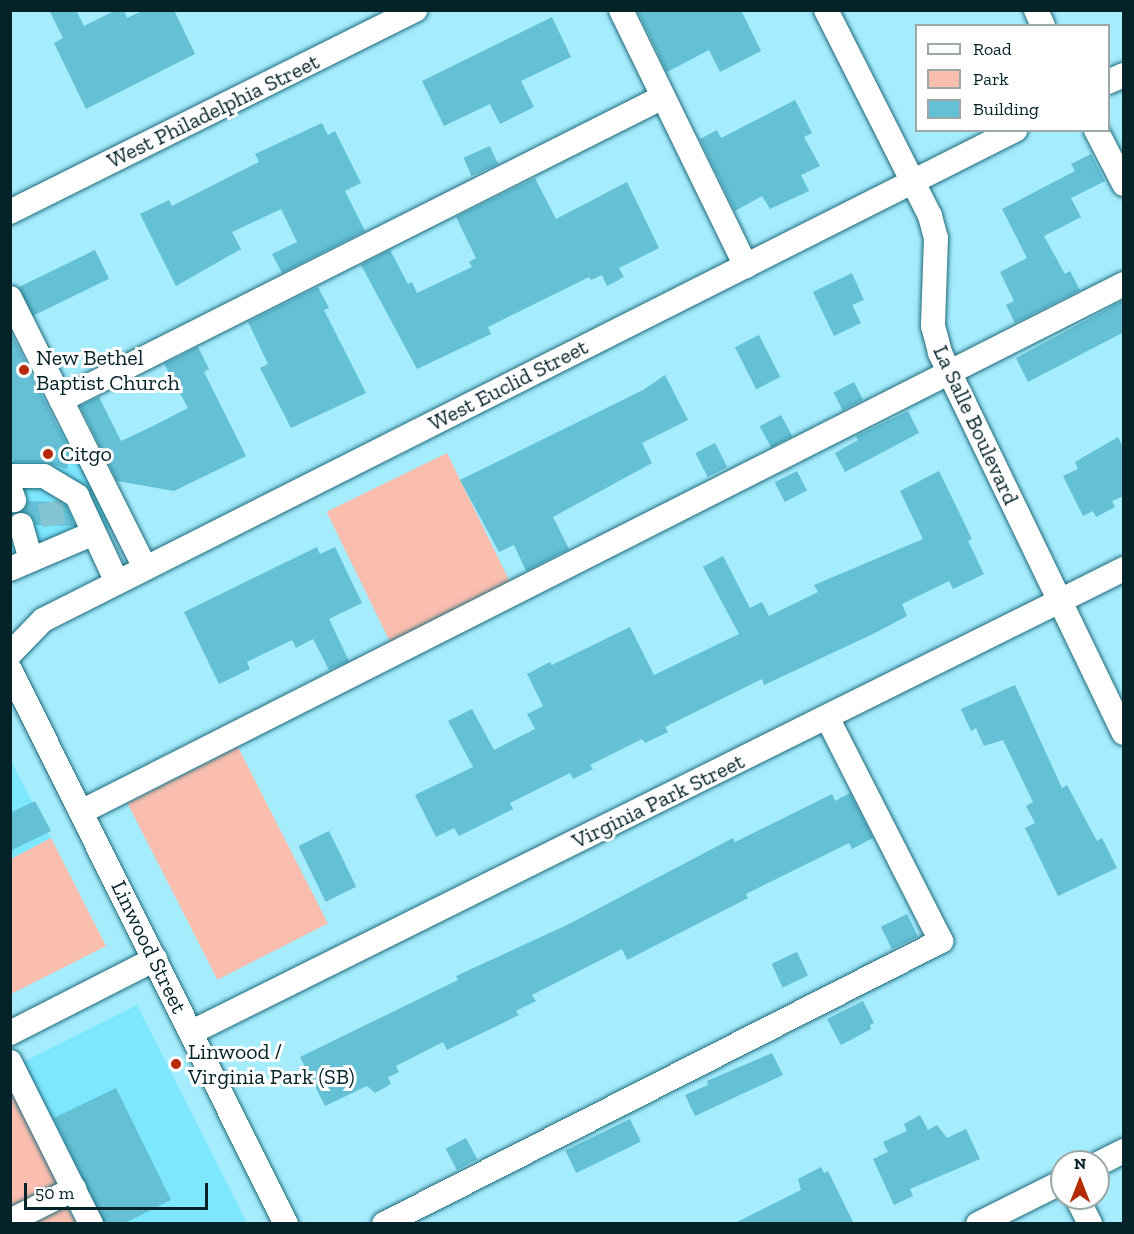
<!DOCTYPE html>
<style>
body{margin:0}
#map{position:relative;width:1134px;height:1234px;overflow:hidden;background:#a5ecfd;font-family:"Zilla Slab",serif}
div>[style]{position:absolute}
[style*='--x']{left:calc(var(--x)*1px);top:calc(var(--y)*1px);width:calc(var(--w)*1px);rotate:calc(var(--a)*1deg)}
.built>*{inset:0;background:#7de7ff}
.green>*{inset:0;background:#fabeaf;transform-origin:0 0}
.building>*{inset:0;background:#63c0d5;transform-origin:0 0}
.minor-tunnel>*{height:24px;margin-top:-12px;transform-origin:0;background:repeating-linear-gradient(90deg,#85c4d3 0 24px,transparent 0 36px)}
.roads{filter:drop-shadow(0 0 2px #1e6979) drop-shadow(0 0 2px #1e6979)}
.minor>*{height:24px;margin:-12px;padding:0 12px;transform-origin:12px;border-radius:12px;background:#fff}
.dots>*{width:16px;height:16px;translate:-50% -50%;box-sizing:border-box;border:3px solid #fff;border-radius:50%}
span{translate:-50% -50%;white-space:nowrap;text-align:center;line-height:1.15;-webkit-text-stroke:6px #fff;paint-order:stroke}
.street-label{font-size:22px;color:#042329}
.poi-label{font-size:22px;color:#042329}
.left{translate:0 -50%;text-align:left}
.frame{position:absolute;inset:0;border:12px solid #042329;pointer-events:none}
.legend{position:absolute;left:915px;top:24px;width:195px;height:108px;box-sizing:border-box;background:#fff;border:2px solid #9ba7a9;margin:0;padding:8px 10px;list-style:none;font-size:18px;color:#042329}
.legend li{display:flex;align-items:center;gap:12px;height:30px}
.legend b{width:30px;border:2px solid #9ba7a9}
.north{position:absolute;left:1050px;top:1150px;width:60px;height:60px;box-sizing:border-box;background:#fff;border:2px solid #9ba7a9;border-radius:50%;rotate:0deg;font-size:16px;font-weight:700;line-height:24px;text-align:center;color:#042329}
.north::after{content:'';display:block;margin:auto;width:21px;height:27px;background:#b52b02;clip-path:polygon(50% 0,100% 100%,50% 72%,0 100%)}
.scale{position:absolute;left:24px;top:1183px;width:184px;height:27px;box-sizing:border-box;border:3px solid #042329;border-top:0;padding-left:8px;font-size:18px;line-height:21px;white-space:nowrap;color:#042329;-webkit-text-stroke:4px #fff;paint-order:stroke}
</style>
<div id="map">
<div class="built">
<i style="clip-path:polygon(67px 427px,115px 525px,11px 575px,11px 454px)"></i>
<i style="clip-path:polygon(10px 759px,51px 838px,11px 859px,10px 859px)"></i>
<i style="clip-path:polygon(137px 1005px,247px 1223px,99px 1223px,19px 1064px)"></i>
</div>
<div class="green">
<i style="left:447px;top:453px;width:148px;height:134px;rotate:64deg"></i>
<i style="left:238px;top:747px;width:198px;height:124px;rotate:63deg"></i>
<i style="clip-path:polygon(51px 838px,106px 946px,11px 994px,11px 859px)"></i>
<i style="clip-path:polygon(10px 1086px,63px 1185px,10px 1213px)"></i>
<i style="clip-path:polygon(66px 1204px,76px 1223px,27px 1224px)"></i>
</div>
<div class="building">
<i style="clip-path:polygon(49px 10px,76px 10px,84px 26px,116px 10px,124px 10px,127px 18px,144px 10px,174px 10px,195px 54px,86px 109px,54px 43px,63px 38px)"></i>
<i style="clip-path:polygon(637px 10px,741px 10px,761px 51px,720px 72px,709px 50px,667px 72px)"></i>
<i style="clip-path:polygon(552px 17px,571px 57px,521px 81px,534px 107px,500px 124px,490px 104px,444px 126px,422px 81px)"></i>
<i style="clip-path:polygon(795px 100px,812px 133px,804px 137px,820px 166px,801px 175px,809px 191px,770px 209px,762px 196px,735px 211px,700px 139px,717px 130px,721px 138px)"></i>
<i style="clip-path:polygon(322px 123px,328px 135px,335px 131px,361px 183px,345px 191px,365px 231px,282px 273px,272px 254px,297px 242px,281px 209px,232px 232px,241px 249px,176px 286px,140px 214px,169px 200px,172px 206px,233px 175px,259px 162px,255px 154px)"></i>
<i style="left:490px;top:146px;width:20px;height:29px;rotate:66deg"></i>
<i style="clip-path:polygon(1091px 154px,1105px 181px,1071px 198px,1081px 217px,1044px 236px,1065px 274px,1070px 271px,1080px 290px,1015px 323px,1006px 305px,1014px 301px,1000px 272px,1027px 258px,1002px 209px,1075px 171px,1071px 164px)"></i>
<i style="clip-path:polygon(535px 178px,556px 219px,627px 182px,659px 248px,619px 268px,624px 277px,607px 286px,602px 275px,591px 280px,589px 277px,488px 327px,491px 334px,417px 369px,361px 265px,390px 250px,408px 284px,412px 282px,417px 293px,472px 267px,469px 262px,476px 258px,456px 217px)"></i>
<i style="left:95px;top:250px;width:32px;height:85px;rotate:64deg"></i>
<i style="clip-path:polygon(852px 273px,864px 300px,852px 305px,861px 323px,834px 336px,813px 292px)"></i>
<i style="clip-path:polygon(318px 287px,329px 308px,324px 310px,366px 393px,291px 428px,260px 368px,268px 364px,248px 322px)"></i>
<i style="clip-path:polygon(1124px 300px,1124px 332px,1028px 382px,1016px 358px)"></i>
<i style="clip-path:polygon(10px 331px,71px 453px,67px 469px,44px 462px,14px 462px,10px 454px)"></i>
<i style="left:759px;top:335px;width:47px;height:27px;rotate:63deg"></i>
<i style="clip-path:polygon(198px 347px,209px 369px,204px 372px,246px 456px,174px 491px,117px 481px,80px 406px,99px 397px,121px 441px,151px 427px,188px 408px,164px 364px)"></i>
<i style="clip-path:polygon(665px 375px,688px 420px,642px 443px,652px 463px,553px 517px,569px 549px,526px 571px,514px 545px,499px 552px,460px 480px,643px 390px)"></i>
<i style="left:854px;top:382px;width:20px;height:23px;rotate:63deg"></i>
<i style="clip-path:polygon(908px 411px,919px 433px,845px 472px,835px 453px,858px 440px,856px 436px)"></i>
<i style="left:781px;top:415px;width:24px;height:24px;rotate:62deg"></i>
<i style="clip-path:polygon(1118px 437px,1124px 449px,1124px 496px,1112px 501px,1115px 507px,1096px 517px,1093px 511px,1083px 516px,1063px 476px,1078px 469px,1075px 462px)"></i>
<i style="left:715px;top:443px;width:27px;height:22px;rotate:63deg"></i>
<i style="left:797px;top:471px;width:22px;height:25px;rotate:63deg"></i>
<i style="clip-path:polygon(939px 471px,972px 539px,968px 541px,984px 574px,953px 589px,949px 581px,902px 604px,907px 616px,875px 633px,764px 685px,762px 679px,665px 727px,668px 732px,645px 743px,642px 739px,590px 765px,593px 769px,573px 779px,570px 773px,510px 803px,513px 809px,459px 836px,454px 828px,436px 837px,415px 795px,473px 767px,448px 721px,472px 709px,494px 750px,535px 729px,527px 714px,543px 706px,527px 674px,550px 662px,552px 665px,630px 627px,654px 675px,739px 634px,703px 567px,723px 556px,750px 608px,762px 602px,769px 616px,818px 592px,814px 585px,923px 539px,900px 491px)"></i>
<i style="clip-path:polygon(28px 501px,59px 502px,66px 506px,75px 526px,36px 525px,31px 515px,22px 511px)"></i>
<i style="clip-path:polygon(317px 547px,320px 554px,335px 547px,362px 603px,329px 619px,349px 661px,329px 670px,313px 639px,296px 648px,292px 640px,247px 662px,250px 669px,219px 684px,184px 612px)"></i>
<i style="clip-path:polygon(1015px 685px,1062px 788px,1067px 785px,1097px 841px,1102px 838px,1117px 868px,1058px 896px,1025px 828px,1035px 823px,1026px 806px,1033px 802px,1003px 740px,984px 746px,976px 728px,971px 731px,961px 709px)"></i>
<i style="clip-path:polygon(850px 793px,873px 838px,852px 849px,849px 843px,746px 894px,748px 898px,627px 960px,622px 949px,532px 995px,536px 1001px,516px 1011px,519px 1015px,447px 1050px,443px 1042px,396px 1066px,399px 1072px,388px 1077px,391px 1084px,375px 1093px,367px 1086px,325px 1106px,300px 1057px,458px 980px,456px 976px,567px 925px,733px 838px,735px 842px,832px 794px,835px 801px)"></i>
<i style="clip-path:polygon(35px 801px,51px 831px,10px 851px,10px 813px)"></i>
<i style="left:329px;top:831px;width:62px;height:34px;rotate:64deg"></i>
<i style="left:907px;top:914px;width:25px;height:29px;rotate:64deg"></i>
<i style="left:797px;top:952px;width:26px;height:28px;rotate:65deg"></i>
<i style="clip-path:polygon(863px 1001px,874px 1023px,870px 1025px,871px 1029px,841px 1045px,827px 1019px)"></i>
<i style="clip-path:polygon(772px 1053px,783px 1075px,695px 1116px,685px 1095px,708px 1085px,707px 1081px)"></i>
<i style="clip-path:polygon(116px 1088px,171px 1200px,123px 1224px,105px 1224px,54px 1118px)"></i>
<i style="clip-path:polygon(920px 1115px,928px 1130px,937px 1125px,947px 1138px,966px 1129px,980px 1159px,910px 1189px,913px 1196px,894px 1205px,873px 1159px,888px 1152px,883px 1142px,907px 1131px,904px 1124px)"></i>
<i style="left:630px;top:1119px;width:25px;height:72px;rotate:64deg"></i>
<i style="left:466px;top:1138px;width:24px;height:23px;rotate:62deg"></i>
<i style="clip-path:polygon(821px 1167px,824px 1173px,828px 1171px,854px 1224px,733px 1224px,801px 1190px,798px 1179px)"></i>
</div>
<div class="minor-tunnel">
<i style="--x:50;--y:502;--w:24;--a:81"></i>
</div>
<div class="roads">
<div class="minor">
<i style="--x:621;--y:10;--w:285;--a:64"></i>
<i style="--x:826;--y:10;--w:231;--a:63.2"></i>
<i style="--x:930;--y:216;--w:23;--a:75"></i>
<i style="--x:936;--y:238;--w:88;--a:92"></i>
<i style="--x:933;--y:326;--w:28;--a:75"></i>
<i style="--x:940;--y:353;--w:422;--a:64.2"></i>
<i style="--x:1036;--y:10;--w:17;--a:66"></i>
<i style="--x:1108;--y:82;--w:17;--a:-24"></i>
<i style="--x:1096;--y:130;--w:61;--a:62.6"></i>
<i style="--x:10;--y:212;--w:453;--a:-26.5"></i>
<i style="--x:10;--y:298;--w:302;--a:63.4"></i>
<i style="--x:61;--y:400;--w:674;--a:-26.72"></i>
<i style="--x:10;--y:476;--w:34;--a:0"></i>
<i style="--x:44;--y:476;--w:39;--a:31"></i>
<i style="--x:77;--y:496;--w:95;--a:65.1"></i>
<i style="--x:10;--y:489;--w:12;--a:70"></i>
<i style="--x:21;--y:525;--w:36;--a:74"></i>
<i style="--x:10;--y:569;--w:91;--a:-23.2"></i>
<i style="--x:10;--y:654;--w:47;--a:-45.9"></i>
<i style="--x:43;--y:620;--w:1089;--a:-26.75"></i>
<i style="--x:10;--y:670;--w:619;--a:63.52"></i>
<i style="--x:81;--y:812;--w:1169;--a:-26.85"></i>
<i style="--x:192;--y:1032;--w:1041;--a:-26.42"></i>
<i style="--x:10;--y:1033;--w:163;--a:-27"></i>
<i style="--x:10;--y:1062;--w:181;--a:63.4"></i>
<i style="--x:1098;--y:1164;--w:29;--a:-27"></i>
<i style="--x:1077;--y:1198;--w:29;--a:63"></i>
<i style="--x:10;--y:1221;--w:72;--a:-26.6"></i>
<i style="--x:384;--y:1224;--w:625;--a:-26.93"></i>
<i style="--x:941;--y:941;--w:251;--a:-117"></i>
<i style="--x:978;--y:1224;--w:94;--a:-26.6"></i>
</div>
</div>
<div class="dots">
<i style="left:24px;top:370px;background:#b52b02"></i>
<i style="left:48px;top:454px;background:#b52b02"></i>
<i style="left:176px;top:1064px;background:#b52b02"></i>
</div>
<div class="street-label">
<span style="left:213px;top:111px;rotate:-26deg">West Philadelphia Street</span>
<span style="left:508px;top:385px;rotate:-27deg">West Euclid Street</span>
<span style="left:976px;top:425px;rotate:65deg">La Salle Boulevard</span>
<span style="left:658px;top:801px;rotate:-26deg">Virginia Park Street</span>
<span style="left:149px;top:947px;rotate:64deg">Linwood Street</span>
</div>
<div class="poi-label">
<span class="left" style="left:36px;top:370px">New Bethel<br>Baptist Church</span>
<span class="left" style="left:60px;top:454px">Citgo</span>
<span class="left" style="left:188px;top:1064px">Linwood /<br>Virginia Park (SB)</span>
</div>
<div class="frame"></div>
<ul class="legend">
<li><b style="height:8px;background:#fff"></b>Road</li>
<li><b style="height:16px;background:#fabeaf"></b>Park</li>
<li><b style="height:16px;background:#63c0d5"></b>Building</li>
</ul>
<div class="north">N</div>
<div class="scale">50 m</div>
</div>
